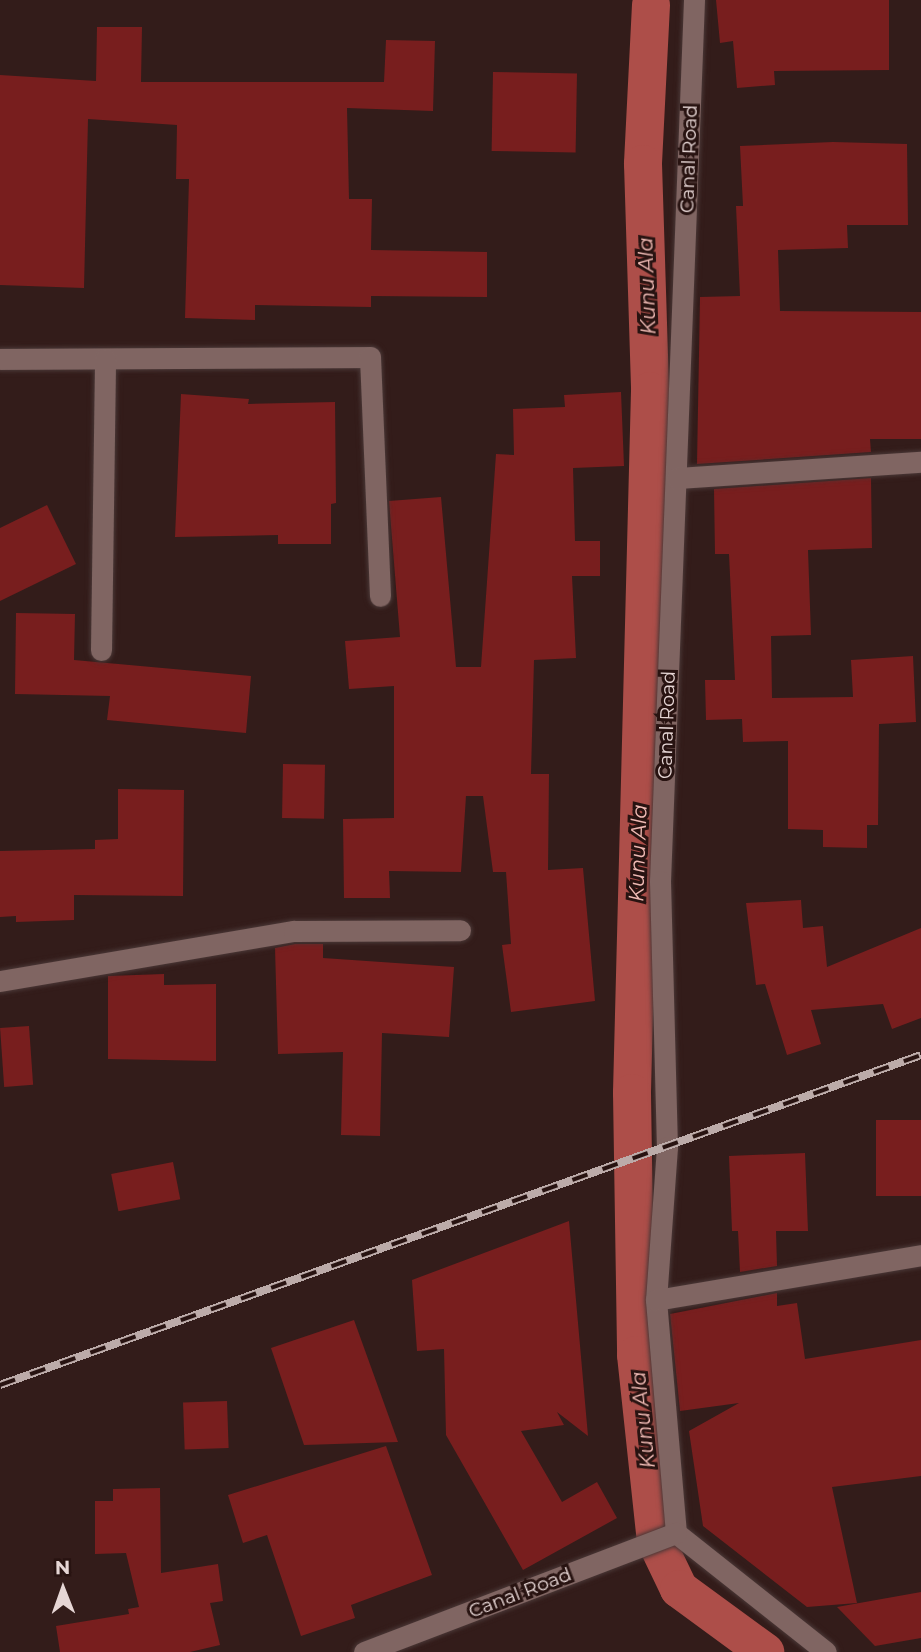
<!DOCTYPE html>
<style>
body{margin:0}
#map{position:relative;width:921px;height:1652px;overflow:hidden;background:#331c1a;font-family:Montserrat,sans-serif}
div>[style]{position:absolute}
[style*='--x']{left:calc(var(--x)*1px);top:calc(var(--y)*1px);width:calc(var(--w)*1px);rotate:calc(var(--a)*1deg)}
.canal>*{height:38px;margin:-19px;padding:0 19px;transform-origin:19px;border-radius:19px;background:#ad4e49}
.building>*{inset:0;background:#781e1e;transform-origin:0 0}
.roads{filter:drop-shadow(0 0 2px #4a3837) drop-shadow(0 0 2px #4a3837)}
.minor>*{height:21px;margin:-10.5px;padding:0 10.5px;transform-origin:10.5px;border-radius:10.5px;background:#806562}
.rail>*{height:8px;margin-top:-4px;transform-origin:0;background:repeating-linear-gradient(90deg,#281311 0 16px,#bcaba9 0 32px);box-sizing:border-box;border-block:2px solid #bcaba9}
span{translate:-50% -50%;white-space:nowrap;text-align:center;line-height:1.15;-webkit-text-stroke:6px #281311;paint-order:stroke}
.street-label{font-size:19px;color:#e6d6d5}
.water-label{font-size:21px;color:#efbab4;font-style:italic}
.north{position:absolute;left:28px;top:1554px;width:70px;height:70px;-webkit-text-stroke:5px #281311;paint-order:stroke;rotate:359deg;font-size:19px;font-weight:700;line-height:28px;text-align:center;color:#e6d6d5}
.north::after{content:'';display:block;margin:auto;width:24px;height:32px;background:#e6d6d5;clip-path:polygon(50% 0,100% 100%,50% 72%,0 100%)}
</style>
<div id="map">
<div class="canal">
<i style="--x:651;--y:5;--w:159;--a:92.9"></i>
<i style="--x:643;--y:164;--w:227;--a:88.2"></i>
<i style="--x:650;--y:391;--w:702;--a:91.47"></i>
<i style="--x:632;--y:1093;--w:262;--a:89.1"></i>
<i style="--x:636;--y:1355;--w:187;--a:83.9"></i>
<i style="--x:656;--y:1541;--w:53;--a:64.4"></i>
<i style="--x:679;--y:1589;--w:107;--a:36.2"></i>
</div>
<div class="building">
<i style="clip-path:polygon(716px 0,889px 0,889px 70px,774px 71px,775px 85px,737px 88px,733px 41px,720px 43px)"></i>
<i style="clip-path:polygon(97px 27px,142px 27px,141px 82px,384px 82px,386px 40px,435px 41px,433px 111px,347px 108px,349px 199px,372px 199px,371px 250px,487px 252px,487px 297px,371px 296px,371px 307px,255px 305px,255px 320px,185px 318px,189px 179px,176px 179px,177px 125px,88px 119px,84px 288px,0 285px,0 75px,96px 81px)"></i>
<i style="left:493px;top:72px;width:84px;height:79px;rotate:1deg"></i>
<i style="clip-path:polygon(833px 142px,907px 144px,908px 225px,847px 225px,848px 248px,778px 250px,780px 311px,921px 312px,921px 439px,870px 439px,871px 452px,697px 464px,700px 297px,740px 296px,736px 206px,743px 206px,740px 146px)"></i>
<i style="clip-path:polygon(621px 392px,624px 466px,573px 468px,575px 541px,600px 541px,600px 576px,572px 576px,576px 658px,534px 660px,531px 774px,549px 774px,548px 870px,583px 868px,595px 1001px,511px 1012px,502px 945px,511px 944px,506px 872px,493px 872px,483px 796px,466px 796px,461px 872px,389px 871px,390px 898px,344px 898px,343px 819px,394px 818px,394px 686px,349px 689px,345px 641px,400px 637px,389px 501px,441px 497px,456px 667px,481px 667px,496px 454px,514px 455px,513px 409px,565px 407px,564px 395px)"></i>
<i style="clip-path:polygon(181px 394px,249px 399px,248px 404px,335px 402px,336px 503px,331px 504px,331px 544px,278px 544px,278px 535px,175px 537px)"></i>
<i style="clip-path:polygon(871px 478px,872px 548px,808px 550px,811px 635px,771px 636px,772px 698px,853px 697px,851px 660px,913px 656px,916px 722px,879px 724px,878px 825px,867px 825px,867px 848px,823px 847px,823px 830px,788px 829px,788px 741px,743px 742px,742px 719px,706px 720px,705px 680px,735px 680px,729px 554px,715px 554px,714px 489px)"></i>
<i style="clip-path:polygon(47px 505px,76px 564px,0 601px,0 528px)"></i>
<i style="clip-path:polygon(16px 613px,75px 614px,74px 660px,251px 676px,246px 733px,107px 720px,110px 696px,15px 694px)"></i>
<i style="left:283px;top:764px;width:42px;height:54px;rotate:1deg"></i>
<i style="clip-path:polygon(118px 789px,184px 790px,183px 896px,74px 895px,74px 920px,16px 922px,16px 916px,0 917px,0 851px,95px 849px,95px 840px,118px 839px)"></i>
<i style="clip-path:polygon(801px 900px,803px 928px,823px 926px,827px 967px,921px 928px,921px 1018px,892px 1029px,883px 1004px,811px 1010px,821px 1044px,787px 1055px,765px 984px,756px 985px,746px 903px)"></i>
<i style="clip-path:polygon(295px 944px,323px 944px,323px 958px,454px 967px,449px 1037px,382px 1033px,380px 1136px,341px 1135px,343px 1052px,278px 1054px,275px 948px)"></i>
<i style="clip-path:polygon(164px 974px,164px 985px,216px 984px,216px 1061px,108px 1059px,108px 976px)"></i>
<i style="left:29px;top:1026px;width:59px;height:29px;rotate:86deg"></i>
<i style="left:921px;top:1120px;width:76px;height:45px;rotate:90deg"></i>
<i style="clip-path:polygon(805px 1153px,808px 1231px,776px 1231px,777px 1266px,740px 1272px,738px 1231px,732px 1231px,729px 1156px)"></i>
<i style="left:173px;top:1162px;width:38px;height:63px;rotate:79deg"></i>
<i style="clip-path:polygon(569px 1221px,588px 1436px,557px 1412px,564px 1425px,521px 1431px,562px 1502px,597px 1482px,617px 1518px,523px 1570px,446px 1435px,444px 1349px,417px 1351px,412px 1280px)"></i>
<i style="clip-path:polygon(777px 1293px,777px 1306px,797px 1303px,805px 1359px,921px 1340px,921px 1476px,832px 1487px,857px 1603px,807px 1607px,703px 1526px,689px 1431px,739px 1403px,680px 1411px,670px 1314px)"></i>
<i style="clip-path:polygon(354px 1320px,398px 1442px,304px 1445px,271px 1348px)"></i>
<i style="left:227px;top:1401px;width:47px;height:44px;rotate:88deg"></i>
<i style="clip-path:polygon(386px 1446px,432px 1575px,351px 1605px,355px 1618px,301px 1636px,267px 1535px,243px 1543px,228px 1495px)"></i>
<i style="clip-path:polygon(160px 1488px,161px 1573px,218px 1564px,223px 1601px,210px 1603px,220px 1645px,190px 1652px,60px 1652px,56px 1626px,129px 1614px,128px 1609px,139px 1607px,126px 1553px,95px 1554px,95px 1501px,113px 1501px,113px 1489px)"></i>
<i style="clip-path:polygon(921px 1592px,921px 1638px,875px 1646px,837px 1607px)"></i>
</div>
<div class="roads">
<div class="minor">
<i style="--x:694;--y:0;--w:882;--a:92.21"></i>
<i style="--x:660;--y:881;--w:266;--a:88.5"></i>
<i style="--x:667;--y:1147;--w:153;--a:94.1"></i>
<i style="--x:656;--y:1300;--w:234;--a:85.1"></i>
<i style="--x:676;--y:1533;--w:191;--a:38.4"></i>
<i style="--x:0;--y:359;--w:370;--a:-0.3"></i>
<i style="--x:370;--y:357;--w:239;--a:87.6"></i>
<i style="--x:677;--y:478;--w:245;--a:-3.8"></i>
<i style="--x:101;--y:650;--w:291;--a:-89.2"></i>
<i style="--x:0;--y:981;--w:298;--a:-9.7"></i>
<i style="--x:294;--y:931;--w:166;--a:-0.3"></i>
<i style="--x:656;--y:1300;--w:269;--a:-9.6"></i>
<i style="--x:364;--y:1652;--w:334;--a:-20.9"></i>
</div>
</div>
<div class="rail">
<i style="--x:0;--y:1385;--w:978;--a:-19.71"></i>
</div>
<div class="street-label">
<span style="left:689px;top:159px;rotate:-88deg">Canal Road</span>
<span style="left:667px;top:725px;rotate:-88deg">Canal Road</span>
<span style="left:520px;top:1593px;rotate:-21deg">Canal Road</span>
</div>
<div class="water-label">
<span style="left:647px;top:286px;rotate:-92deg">Kunu Ala</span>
<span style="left:638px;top:853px;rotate:-88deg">Kunu Ala</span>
<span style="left:643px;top:1420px;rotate:-96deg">Kunu Ala</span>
</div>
<div class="north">N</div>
</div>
